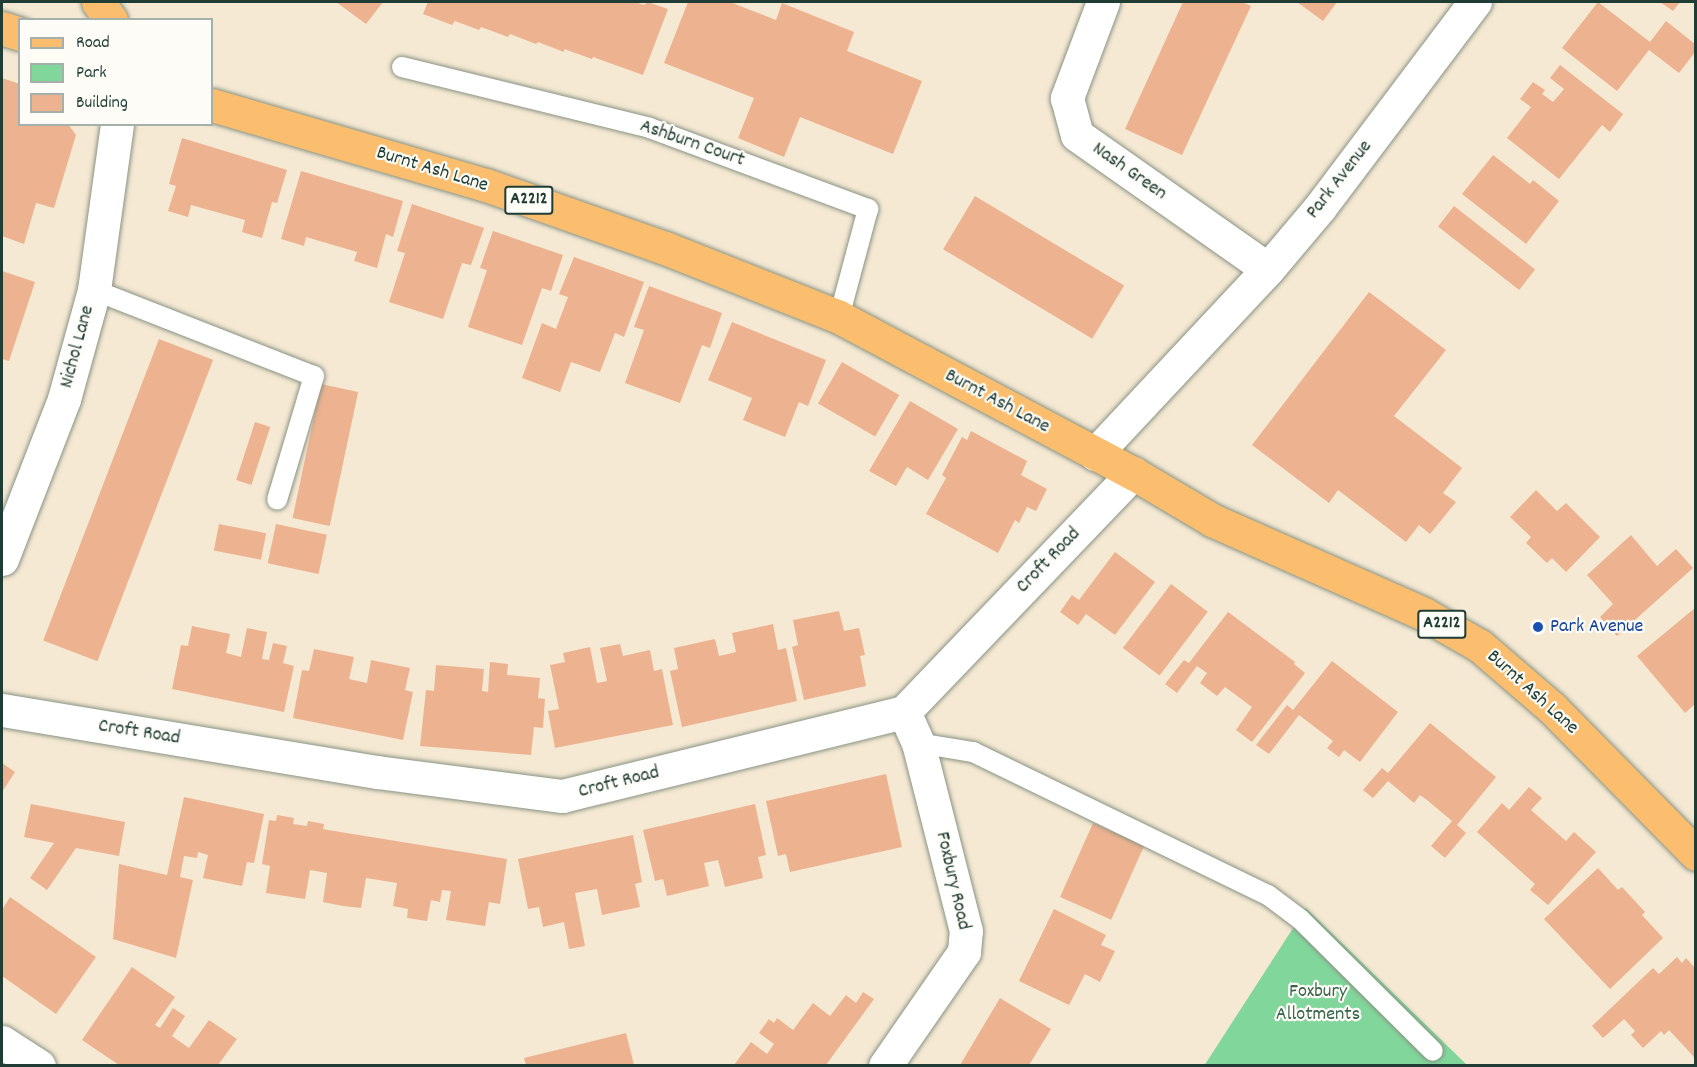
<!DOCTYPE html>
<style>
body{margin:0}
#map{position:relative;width:1697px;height:1067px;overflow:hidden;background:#f5e9d3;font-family:Dekko,sans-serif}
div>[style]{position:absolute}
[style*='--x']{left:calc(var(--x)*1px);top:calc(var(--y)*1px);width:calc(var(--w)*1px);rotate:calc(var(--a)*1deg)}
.green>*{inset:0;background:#81d79b}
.building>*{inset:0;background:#edb390;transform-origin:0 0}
.roads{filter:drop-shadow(0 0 2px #8a9384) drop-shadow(0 0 2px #8a9384)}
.service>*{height:20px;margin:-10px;padding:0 10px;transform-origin:10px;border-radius:10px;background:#fff}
.minor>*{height:33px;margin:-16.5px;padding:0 16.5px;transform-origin:16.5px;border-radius:16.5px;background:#fff}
.primary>*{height:33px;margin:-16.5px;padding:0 16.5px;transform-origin:16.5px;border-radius:16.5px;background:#fabe6e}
.dots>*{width:16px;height:16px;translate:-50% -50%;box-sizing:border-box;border:3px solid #fdfcf7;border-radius:50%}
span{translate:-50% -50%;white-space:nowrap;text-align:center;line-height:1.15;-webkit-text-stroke:4.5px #fdfcf7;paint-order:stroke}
.shield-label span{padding:2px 4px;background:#fdfcf7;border:2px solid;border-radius:4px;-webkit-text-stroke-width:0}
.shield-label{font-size:18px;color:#1f3d34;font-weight:700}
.street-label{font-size:20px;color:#1f3d34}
.transit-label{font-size:20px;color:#164399}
.left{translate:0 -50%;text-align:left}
.park-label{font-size:20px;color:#38644e}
.frame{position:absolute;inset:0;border:3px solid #1f3d34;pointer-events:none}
.legend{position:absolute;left:18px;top:18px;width:195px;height:108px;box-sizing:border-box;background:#fdfcf7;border:2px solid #a4b0a9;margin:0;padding:8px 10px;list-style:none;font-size:18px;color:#1f3d34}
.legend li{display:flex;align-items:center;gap:12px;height:30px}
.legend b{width:30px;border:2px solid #a4b0a9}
</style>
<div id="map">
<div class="green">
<i style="clip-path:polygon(1306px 908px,1467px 1065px,1204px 1066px)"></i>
</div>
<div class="building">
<i style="clip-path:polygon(336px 2px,383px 2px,366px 24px)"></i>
<i style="clip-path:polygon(428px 2px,635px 2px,644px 5px,648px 2px,668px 9px,643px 75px,593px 57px,592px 59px,564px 49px,564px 52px,538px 42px,536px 44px,510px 34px,508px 37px,481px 27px,479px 30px,455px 21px,452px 25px,423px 14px)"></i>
<i style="clip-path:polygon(688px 2px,730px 2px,776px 20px,782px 3px,854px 32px,847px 51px,922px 81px,893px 154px,800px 117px,784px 157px,738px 138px,754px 98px,664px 63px)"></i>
<i style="clip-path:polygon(1183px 2px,1242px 2px,1251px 6px,1182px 155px,1125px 129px)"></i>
<i style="clip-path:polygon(1297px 2px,1337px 2px,1323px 21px)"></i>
<i style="clip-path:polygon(1598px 2px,1650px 42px,1666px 21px,1695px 44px,1695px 52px,1679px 73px,1649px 50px,1617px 91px,1562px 48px)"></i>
<i style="clip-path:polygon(1660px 2px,1680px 2px,1673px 11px)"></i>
<i style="clip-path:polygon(1560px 65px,1623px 114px,1610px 132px,1602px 125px,1559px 179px,1507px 138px,1531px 107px,1520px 99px,1533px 82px,1545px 90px,1542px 94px,1553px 102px,1564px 89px,1550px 78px)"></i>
<i style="clip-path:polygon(2px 78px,20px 84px,20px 124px,68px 124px,76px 135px,54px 208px,36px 203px,24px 244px,2px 236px)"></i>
<i style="clip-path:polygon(182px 138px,287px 170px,277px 203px,272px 202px,262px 238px,242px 232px,245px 220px,191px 205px,188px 217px,168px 211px,176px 186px,169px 184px)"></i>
<i style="clip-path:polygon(1493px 155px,1530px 184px,1533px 180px,1559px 201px,1526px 244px,1462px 194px)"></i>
<i style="clip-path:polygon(301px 171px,403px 201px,393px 237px,386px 234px,377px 268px,354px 261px,357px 252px,306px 237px,304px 246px,281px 239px)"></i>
<i style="left:975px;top:196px;width:174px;height:62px;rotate:31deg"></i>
<i style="clip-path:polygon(412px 204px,484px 228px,471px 265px,462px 263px,443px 319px,389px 302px,405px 253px,397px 251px)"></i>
<i style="left:1454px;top:206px;width:103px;height:26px;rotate:38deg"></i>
<i style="clip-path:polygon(493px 231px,563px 255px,551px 291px,542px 288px,522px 345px,468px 327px,487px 270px,480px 268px)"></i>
<i style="clip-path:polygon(574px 257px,644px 282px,624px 337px,615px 333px,600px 372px,571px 362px,560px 392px,522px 378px,542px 323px,556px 329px,568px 297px,559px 294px)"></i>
<i style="clip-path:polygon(2px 271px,35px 282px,9px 361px,2px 359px)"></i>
<i style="clip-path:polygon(649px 286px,722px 313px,710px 348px,702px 345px,680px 403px,625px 383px,644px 330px,634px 327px)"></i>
<i style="clip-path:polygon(1369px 292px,1446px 350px,1394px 416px,1462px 468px,1443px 493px,1456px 502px,1430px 534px,1419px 525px,1406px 542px,1338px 490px,1329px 503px,1252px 445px)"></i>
<i style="clip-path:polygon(732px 322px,826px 360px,808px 406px,799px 402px,785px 437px,743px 420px,752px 398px,708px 380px)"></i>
<i style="left:159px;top:339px;width:58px;height:323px;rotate:21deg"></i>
<i style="left:842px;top:362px;width:66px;height:48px;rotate:30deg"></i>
<i style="left:321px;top:384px;width:38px;height:137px;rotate:12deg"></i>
<i style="clip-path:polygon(910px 401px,958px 429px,928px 480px,907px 467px,896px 486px,869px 471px)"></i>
<i style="left:255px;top:422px;width:16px;height:61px;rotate:18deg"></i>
<i style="clip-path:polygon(971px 431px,1027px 461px,1021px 475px,1047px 489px,1036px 511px,1027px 507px,1019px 523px,1015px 520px,998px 553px,926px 514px,946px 478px,942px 475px,962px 437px,967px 440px)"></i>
<i style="clip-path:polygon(1536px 490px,1557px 511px,1566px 503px,1600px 537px,1566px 572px,1552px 558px,1547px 563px,1526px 543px,1531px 537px,1510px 517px)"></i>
<i style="left:219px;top:524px;width:48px;height:27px;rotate:11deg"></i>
<i style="left:276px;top:524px;width:52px;height:40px;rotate:12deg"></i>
<i style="clip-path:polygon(1631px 535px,1657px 566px,1676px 549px,1693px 568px,1617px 636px,1600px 617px,1613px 604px,1587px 575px)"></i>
<i style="clip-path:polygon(1115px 552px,1155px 582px,1115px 635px,1086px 614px,1078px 625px,1060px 612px,1072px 595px,1079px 600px)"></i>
<i style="left:1171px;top:584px;width:46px;height:80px;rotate:37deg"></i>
<i style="clip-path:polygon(1695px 608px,1695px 704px,1685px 713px,1637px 656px)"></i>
<i style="clip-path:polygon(839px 611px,844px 631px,859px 628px,865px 655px,860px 656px,866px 686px,804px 700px,792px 647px,798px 645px,793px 620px)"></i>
<i style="clip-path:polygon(1228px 612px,1295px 662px,1294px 664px,1305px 673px,1252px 742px,1236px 730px,1252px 707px,1225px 687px,1217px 696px,1200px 683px,1207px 673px,1197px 666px,1177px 693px,1165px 684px,1184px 660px,1189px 663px)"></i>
<i style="clip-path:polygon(773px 624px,778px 650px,786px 648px,797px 701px,682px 727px,670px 671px,678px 669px,674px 648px,715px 639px,719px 656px,728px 654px,736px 652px,732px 633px)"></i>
<i style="clip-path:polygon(192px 626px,230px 634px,226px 653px,241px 657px,247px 628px,267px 632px,262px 659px,269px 660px,273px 643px,287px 646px,283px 663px,294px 666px,284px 712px,172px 689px,181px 645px,188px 646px)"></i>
<i style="clip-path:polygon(620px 644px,623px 656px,650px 650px,654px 671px,662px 669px,673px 725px,555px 748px,548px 711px,559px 709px,550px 665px,565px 662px,563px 653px,590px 647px,597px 683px,607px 681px,600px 648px)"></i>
<i style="clip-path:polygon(314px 649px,354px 657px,349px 679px,367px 683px,371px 660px,410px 668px,405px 690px,413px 692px,403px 740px,293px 718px,302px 670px,309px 671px)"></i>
<i style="clip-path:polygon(1332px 661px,1398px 712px,1360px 762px,1344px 750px,1339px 757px,1327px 748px,1333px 741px,1299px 715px,1269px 754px,1256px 745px,1287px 705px,1293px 710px)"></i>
<i style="clip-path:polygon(490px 662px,508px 664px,507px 675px,540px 678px,538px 698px,545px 699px,543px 728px,534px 727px,531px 755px,420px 746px,426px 690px,434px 691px,436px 665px,484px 669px,482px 691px,488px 692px)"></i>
<i style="clip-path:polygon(1430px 723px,1496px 777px,1457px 825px,1466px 833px,1445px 858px,1431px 846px,1452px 821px,1427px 800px,1420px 795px,1414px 803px,1388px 781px,1373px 798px,1363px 790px,1382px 768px,1388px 773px)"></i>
<i style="clip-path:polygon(2px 763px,15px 772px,2px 792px)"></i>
<i style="clip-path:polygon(886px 774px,902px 847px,790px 872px,786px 854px,778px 856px,766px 801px)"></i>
<i style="clip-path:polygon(1529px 787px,1542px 798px,1531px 810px,1566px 841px,1574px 832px,1596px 852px,1548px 905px,1530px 890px,1535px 884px,1477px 832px,1502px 803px,1509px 810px)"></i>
<i style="clip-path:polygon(184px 797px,264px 814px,254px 863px,247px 862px,242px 886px,203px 878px,208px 855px,198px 852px,197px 858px,184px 856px,180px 877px,193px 880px,176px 958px,113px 939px,119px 864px,167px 875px)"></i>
<i style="clip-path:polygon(31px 804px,125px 822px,119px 856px,76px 848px,47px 890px,30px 878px,54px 843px,24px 837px)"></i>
<i style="clip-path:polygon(755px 804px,766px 855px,758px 857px,763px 878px,725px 887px,718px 860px,704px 863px,709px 886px,667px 896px,663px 879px,655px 881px,643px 830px)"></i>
<i style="clip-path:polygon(277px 815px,294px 818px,293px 824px,307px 826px,308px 821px,324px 824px,323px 829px,328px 830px,507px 859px,500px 904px,489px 902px,485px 926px,446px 920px,451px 891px,442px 890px,440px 902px,431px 900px,427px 921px,407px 918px,408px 909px,393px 906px,397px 883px,366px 878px,361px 908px,343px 906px,323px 902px,327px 873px,310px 870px,305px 899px,266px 893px,270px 866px,262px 864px,269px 820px,276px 821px)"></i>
<i style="left:1093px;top:823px;width:56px;height:81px;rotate:24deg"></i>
<i style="clip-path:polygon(633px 835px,642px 882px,635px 884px,640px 907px,602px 915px,597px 889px,575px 893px,585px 946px,569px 949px,564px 922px,543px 927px,539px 907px,528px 909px,518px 859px)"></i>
<i style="clip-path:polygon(1598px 868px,1618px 890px,1622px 887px,1645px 912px,1642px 915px,1663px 938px,1610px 989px,1544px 919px)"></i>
<i style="clip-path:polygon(10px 897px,96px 957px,56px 1014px,2px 976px,2px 910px)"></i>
<i style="clip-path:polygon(1054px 909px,1106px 935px,1101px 945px,1115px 951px,1100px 982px,1085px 974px,1069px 1005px,1019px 981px)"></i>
<i style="clip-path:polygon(1677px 957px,1682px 963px,1686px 958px,1695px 968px,1695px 1058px,1669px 1030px,1664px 1035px,1661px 1031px,1643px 1048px,1631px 1035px,1635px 1031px,1624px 1019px,1603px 1038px,1592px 1026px,1653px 968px,1659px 974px)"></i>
<i style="clip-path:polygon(132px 967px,175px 997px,155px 1025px,160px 1028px,173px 1008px,185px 1016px,172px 1036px,189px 1048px,209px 1020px,237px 1039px,218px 1065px,119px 1065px,82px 1040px)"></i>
<i style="clip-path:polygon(863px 992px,874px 999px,826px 1065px,734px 1065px,751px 1042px,767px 1054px,774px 1044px,759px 1033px,769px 1019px,774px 1023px,777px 1018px,793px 1030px,813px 1003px,830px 1016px,846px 995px,856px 1003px)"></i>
<i style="clip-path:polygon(1000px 998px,1051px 1029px,1029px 1065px,960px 1065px)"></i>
<i style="clip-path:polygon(626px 1033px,634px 1065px,526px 1065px,524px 1058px)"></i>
</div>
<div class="roads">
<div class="service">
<i style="--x:402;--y:67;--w:255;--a:13.8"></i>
<i style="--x:650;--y:128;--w:233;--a:20.4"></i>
<i style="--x:868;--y:209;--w:112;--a:105"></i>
<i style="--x:94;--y:290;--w:236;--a:21.4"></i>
<i style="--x:314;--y:376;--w:129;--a:106.6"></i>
<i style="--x:918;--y:743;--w:56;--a:9.3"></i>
<i style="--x:973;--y:752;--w:328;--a:25.9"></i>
<i style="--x:1268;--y:895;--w:40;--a:37"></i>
<i style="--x:1300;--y:919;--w:187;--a:44.8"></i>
</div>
<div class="minor">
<i style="--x:1103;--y:2;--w:103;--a:110.6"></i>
<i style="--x:1067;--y:98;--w:38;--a:75"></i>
<i style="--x:1077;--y:135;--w:233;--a:35.1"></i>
<i style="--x:1095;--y:454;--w:253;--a:-46.9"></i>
<i style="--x:1268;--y:269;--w:82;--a:-49.9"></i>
<i style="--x:1321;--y:206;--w:256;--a:-53"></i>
<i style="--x:2;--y:559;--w:172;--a:-68.8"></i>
<i style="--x:64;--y:399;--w:113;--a:-74.6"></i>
<i style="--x:94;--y:290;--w:168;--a:-82.1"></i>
<i style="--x:2;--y:710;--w:380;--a:9.4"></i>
<i style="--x:377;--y:772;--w:187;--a:7.4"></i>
<i style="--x:562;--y:796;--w:352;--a:-13.8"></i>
<i style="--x:904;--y:712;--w:331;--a:-46.2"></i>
<i style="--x:2;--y:1042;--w:44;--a:33"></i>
<i style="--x:885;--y:1066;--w:139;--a:-55.3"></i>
<i style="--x:964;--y:952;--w:21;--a:-85"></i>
<i style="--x:966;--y:931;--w:194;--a:-104.3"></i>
<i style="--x:918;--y:743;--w:34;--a:-114"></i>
</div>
<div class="primary">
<i style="--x:98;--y:2;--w:22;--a:54"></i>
<i style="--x:2;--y:28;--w:19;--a:18"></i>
<i style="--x:212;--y:105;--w:285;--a:16.3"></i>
<i style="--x:486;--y:185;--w:190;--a:19.4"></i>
<i style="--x:665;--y:248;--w:187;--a:21.6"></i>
<i style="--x:839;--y:317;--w:333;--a:28"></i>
<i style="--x:1133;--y:473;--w:92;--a:30.7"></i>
<i style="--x:1212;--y:520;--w:232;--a:23.9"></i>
<i style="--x:1424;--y:614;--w:64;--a:29.7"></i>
<i style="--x:1480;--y:646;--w:95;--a:40.7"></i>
<i style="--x:1552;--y:708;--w:205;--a:45.4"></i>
</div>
</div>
<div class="dots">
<i style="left:1538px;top:627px;background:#1a4fb4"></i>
</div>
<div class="shield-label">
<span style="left:529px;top:200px">A2212</span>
<span style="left:1442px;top:624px">A2212</span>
</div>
<div class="street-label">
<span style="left:692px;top:144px;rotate:19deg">Ashburn Court</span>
<span style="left:432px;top:170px;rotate:17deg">Burnt Ash Lane</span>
<span style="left:1129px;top:172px;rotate:35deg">Nash Green</span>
<span style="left:1340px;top:180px;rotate:-52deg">Park Avenue</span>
<span style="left:78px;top:347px;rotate:-75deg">Nichol Lane</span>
<span style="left:997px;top:402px;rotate:28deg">Burnt Ash Lane</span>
<span style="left:1049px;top:561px;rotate:-46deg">Croft Road</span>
<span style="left:1532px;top:693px;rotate:42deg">Burnt Ash Lane</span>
<span style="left:139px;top:733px;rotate:9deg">Croft Road</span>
<span style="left:619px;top:783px;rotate:-14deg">Croft Road</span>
<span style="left:952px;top:881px;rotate:77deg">Foxbury Road</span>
</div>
<div class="transit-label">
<span class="left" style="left:1550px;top:627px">Park Avenue</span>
</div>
<div class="park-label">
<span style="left:1318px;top:1004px">Foxbury<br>Allotments</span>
</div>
<div class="frame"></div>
<ul class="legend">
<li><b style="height:8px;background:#fabe6e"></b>Road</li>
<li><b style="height:16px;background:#81d79b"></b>Park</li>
<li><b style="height:16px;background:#edb390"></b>Building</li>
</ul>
</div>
